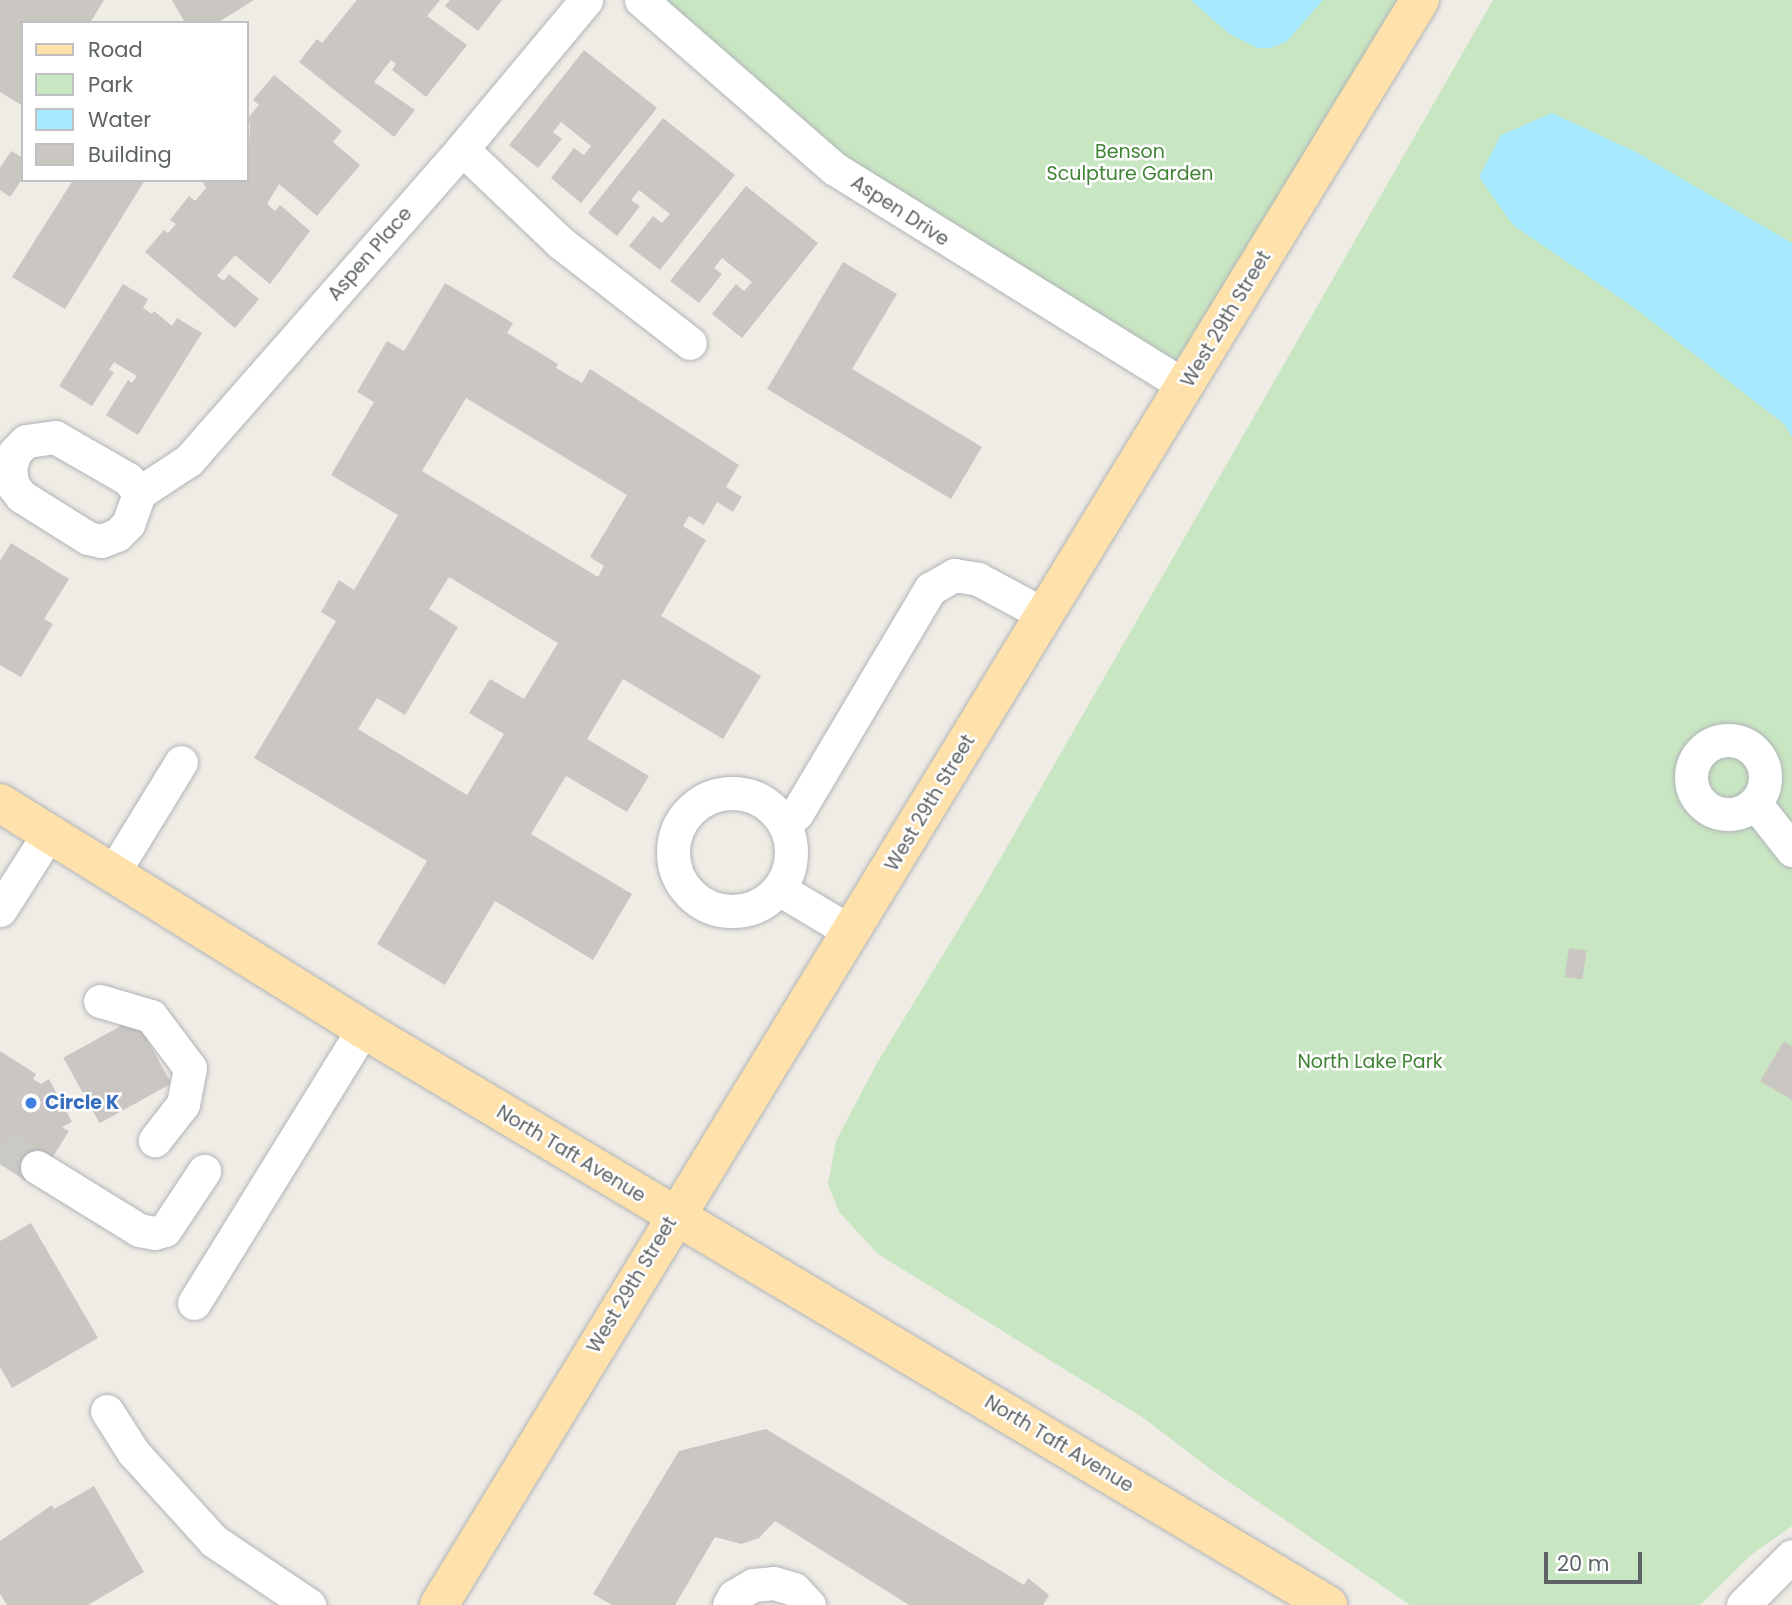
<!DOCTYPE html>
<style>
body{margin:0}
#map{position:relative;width:1792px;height:1605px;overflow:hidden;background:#efebe5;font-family:Poppins,sans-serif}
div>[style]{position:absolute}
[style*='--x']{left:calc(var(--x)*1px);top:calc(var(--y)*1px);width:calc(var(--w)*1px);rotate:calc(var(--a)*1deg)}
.green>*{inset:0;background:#c9e6c2}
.water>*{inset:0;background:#a6e9fe}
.building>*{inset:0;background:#cac6c2;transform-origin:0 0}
.minor-tunnel>*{height:33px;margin-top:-16.5px;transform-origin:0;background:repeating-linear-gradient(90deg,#cac9c5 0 33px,transparent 0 50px)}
.roads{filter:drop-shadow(0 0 2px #b0b4b7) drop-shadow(0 0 2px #b0b4b7)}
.minor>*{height:33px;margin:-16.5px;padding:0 16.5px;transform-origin:16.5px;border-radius:16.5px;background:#fff}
.minor>.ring{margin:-16.5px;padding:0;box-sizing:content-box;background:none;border:33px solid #fff;border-radius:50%}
.major>*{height:38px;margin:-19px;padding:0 19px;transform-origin:19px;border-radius:19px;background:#fee1ab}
.dots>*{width:19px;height:19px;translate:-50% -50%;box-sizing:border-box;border:4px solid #fff;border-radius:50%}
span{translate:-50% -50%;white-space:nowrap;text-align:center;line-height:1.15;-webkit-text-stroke:5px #fff;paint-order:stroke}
.park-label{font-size:19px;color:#408335}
.street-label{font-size:19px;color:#5d6265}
.shop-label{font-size:19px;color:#366cbe;font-weight:700}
.left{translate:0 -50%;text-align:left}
.legend{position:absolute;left:21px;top:21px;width:228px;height:161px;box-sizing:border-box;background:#fff;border:2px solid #bec0c1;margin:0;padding:9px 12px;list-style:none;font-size:21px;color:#5d6265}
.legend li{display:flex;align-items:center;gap:14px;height:35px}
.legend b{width:35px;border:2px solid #bec0c1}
.scale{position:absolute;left:1544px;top:1552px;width:98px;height:32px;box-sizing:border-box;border:4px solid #5d6265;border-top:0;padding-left:9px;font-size:21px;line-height:24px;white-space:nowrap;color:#5d6265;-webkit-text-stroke:5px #fff;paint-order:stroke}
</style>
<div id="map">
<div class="green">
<i style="clip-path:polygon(641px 0,1420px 0,1185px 386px,886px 204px)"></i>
<i style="clip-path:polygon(1493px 0,1792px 0,1792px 1526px,1751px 1555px,1700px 1605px,1410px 1605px,1213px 1471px,1145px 1419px,878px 1254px,839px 1212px,828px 1184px,836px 1141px,877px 1063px,980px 894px)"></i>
</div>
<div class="water">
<i style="clip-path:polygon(1191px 0,1323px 0,1286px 42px,1270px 48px,1257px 48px,1228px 33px)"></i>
<i style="clip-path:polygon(1552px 113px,1638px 153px,1792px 243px,1792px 437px,1784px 424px,1636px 309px,1513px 225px,1479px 177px,1501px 135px)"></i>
</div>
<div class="building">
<i style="clip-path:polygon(0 0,104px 0,90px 23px,23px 23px,23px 106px,0 92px)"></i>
<i style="clip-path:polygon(172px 0,254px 0,217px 23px,185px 23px)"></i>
<i style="clip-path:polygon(357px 0,440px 0,427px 16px,467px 45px,426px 97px,392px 70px,396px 64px,391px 60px,374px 82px,415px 110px,394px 137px,299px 62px,317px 39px,322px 43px)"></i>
<i style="clip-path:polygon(450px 0,502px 0,478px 31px,445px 6px)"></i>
<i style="clip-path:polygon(584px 50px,657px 108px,581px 203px,551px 178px,574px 148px,584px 155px,591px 146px,561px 122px,553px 132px,562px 139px,538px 168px,509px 145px)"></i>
<i style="clip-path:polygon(274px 75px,342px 131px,333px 142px,360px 165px,317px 216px,279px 184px,267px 204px,275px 211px,280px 205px,310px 231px,270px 284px,235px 255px,217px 276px,224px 281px,229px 274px,259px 299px,235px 328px,145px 252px,164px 230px,168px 233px,176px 224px,170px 220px,189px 196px,195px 201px,206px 188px,202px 180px,247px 180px,250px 125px,247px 119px,259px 105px,253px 100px)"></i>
<i style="clip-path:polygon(663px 118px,735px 175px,660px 270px,629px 246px,653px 216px,662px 223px,670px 214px,639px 190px,631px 200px,640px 206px,617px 236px,588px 213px)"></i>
<i style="clip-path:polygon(11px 151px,23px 158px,23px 178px,10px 197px,0 190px,0 168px)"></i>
<i style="clip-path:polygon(73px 180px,145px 180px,65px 309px,12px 277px)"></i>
<i style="clip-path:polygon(746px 186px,818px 243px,742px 338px,712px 314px,736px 284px,744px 291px,752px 282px,722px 258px,714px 268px,722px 274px,699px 303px,670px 281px)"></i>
<i style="clip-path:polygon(843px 262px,897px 294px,852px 369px,982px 447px,951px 499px,767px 389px)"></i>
<i style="clip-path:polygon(evenodd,445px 283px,513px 323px,507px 333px,558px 364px,556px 368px,582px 383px,590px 369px,739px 465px,726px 487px,742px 497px,733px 512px,717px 502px,704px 525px,689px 516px,683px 526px,706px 540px,661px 616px,761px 676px,723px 739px,623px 679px,587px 739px,649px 776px,627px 812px,566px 776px,531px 834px,632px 894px,593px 960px,495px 901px,445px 985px,377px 944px,427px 861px,254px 758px,336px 621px,321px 612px,339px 580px,354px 590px,398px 515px,331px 475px,374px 402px,357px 392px,387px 341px,404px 351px,445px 283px,466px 398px,627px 495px,590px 557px,604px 566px,598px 577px,422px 471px,466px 398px,445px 283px,449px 577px,558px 643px,524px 699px,490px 679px,469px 713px,504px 734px,467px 795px,358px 729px,377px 698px,405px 715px,458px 627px,429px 609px,449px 577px)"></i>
<i style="clip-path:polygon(123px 284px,148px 299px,143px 308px,152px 314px,154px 311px,172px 326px,177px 318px,202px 333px,138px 435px,106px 415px,128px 380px,132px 383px,137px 376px,132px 373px,114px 362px,109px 370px,114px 372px,92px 406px,59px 386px)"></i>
<i style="clip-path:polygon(11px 543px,69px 579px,44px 619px,53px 624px,21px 677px,0 665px,0 561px)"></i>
<i style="left:1569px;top:948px;width:18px;height:29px;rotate:9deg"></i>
<i style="left:135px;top:1018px;width:75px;height:82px;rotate:61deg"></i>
<i style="clip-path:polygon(1784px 1041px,1792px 1046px,1792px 1100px,1760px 1081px)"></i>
<i style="clip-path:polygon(0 1051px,36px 1074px,33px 1079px,41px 1084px,49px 1079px,72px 1122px,62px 1127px,69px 1131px,47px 1166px,39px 1161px,26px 1181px,0 1164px)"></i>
<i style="clip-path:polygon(31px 1223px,98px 1338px,12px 1388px,0 1367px,0 1241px)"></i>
<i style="clip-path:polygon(766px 1429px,1024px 1585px,1028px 1578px,1049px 1595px,1043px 1605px,909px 1605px,775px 1521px,759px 1538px,741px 1544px,715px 1537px,675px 1605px,612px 1605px,593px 1594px,679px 1451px)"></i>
<i style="clip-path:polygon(94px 1486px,144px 1572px,88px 1605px,7px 1605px,0 1594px,0 1541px,52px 1505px,54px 1509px)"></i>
</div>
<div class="minor-tunnel">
<i style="--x:0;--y:1144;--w:44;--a:31.9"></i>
</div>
<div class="roads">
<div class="minor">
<i style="--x:641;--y:0;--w:257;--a:41.1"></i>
<i style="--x:835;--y:169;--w:412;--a:31.8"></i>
<i style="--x:462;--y:149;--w:137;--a:43.5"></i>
<i style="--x:561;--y:243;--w:163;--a:37.8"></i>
<i style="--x:139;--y:493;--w:18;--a:-128"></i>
<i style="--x:128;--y:479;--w:84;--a:-150.1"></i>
<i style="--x:55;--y:437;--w:29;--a:172"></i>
<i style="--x:26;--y:441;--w:16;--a:135"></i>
<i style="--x:15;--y:452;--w:16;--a:108"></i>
<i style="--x:10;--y:467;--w:17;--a:83"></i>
<i style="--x:12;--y:484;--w:15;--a:53"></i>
<i style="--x:21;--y:496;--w:79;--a:32.1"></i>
<i style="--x:88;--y:538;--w:13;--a:13"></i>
<i style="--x:101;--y:541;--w:17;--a:-21"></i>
<i style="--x:117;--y:535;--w:16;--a:-45"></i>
<i style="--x:128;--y:524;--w:33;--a:-70"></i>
<i style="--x:139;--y:493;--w:60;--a:-33.4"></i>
<i style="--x:189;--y:460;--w:414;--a:-48.7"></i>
<i style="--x:462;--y:149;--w:194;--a:-50.2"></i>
<i class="ring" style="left:1691px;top:740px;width:41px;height:41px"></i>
<i class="ring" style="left:673px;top:793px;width:85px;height:85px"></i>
<i style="--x:1755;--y:803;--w:60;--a:51.8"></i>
<i style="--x:784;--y:824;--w:17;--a:-40"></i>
<i style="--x:797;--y:813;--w:261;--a:-59.3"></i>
<i style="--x:930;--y:589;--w:28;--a:-30"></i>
<i style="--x:954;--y:575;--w:24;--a:9"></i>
<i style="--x:978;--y:579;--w:76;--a:28.2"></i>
<i style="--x:113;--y:873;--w:130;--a:-58.5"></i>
<i style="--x:779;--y:889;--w:84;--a:30.8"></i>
<i style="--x:0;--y:910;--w:91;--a:-57.5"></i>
<i style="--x:100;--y:1001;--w:53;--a:16.4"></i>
<i style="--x:151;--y:1016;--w:65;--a:53.1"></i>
<i style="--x:190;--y:1068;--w:37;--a:101"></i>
<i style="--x:183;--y:1104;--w:46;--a:127.9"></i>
<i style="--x:37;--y:1167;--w:120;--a:31.7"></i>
<i style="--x:139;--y:1230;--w:15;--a:11"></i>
<i style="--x:154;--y:1233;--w:11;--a:-15"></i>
<i style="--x:165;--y:1230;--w:71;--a:-56.5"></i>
<i style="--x:194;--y:1303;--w:322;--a:-58.3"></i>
<i style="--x:107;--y:1411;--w:49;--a:57.6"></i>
<i style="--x:133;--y:1452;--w:120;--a:47.7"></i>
<i style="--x:214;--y:1541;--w:115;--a:34"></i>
<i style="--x:729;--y:1605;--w:10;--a:-61"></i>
<i style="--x:734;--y:1596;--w:22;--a:-30"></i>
<i style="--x:753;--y:1585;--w:21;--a:-5"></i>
<i style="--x:774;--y:1583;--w:21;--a:17"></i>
<i style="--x:794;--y:1589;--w:22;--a:47"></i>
<i style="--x:1743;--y:1605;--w:69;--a:-45"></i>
</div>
<div class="major">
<i style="--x:0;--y:803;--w:428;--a:31.9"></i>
<i style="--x:363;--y:1029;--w:1124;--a:30.83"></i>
<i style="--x:439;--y:1605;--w:1881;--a:-58.57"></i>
</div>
</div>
<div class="dots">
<i style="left:31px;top:1103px;background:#3f7fe0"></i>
</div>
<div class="park-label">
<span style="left:1130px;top:163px">Benson<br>Sculpture Garden</span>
<span style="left:1370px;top:1062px">North Lake Park</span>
</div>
<div class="street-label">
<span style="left:900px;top:211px;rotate:33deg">Aspen Drive</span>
<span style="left:370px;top:254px;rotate:-49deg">Aspen Place</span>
<span style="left:1226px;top:319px;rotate:-59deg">West 29th Street</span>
<span style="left:930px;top:803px;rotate:-59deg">West 29th Street</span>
<span style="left:571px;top:1154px;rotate:31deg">North Taft Avenue</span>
<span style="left:632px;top:1285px;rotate:-59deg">West 29th Street</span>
<span style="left:1059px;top:1444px;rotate:31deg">North Taft Avenue</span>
</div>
<div class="shop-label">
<span class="left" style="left:45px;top:1103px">Circle K</span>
</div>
<ul class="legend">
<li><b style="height:9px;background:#fee1ab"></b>Road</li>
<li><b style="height:19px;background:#c9e6c2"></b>Park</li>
<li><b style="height:19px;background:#a6e9fe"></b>Water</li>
<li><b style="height:19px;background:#cac6c2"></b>Building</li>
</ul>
<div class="scale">20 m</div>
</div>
